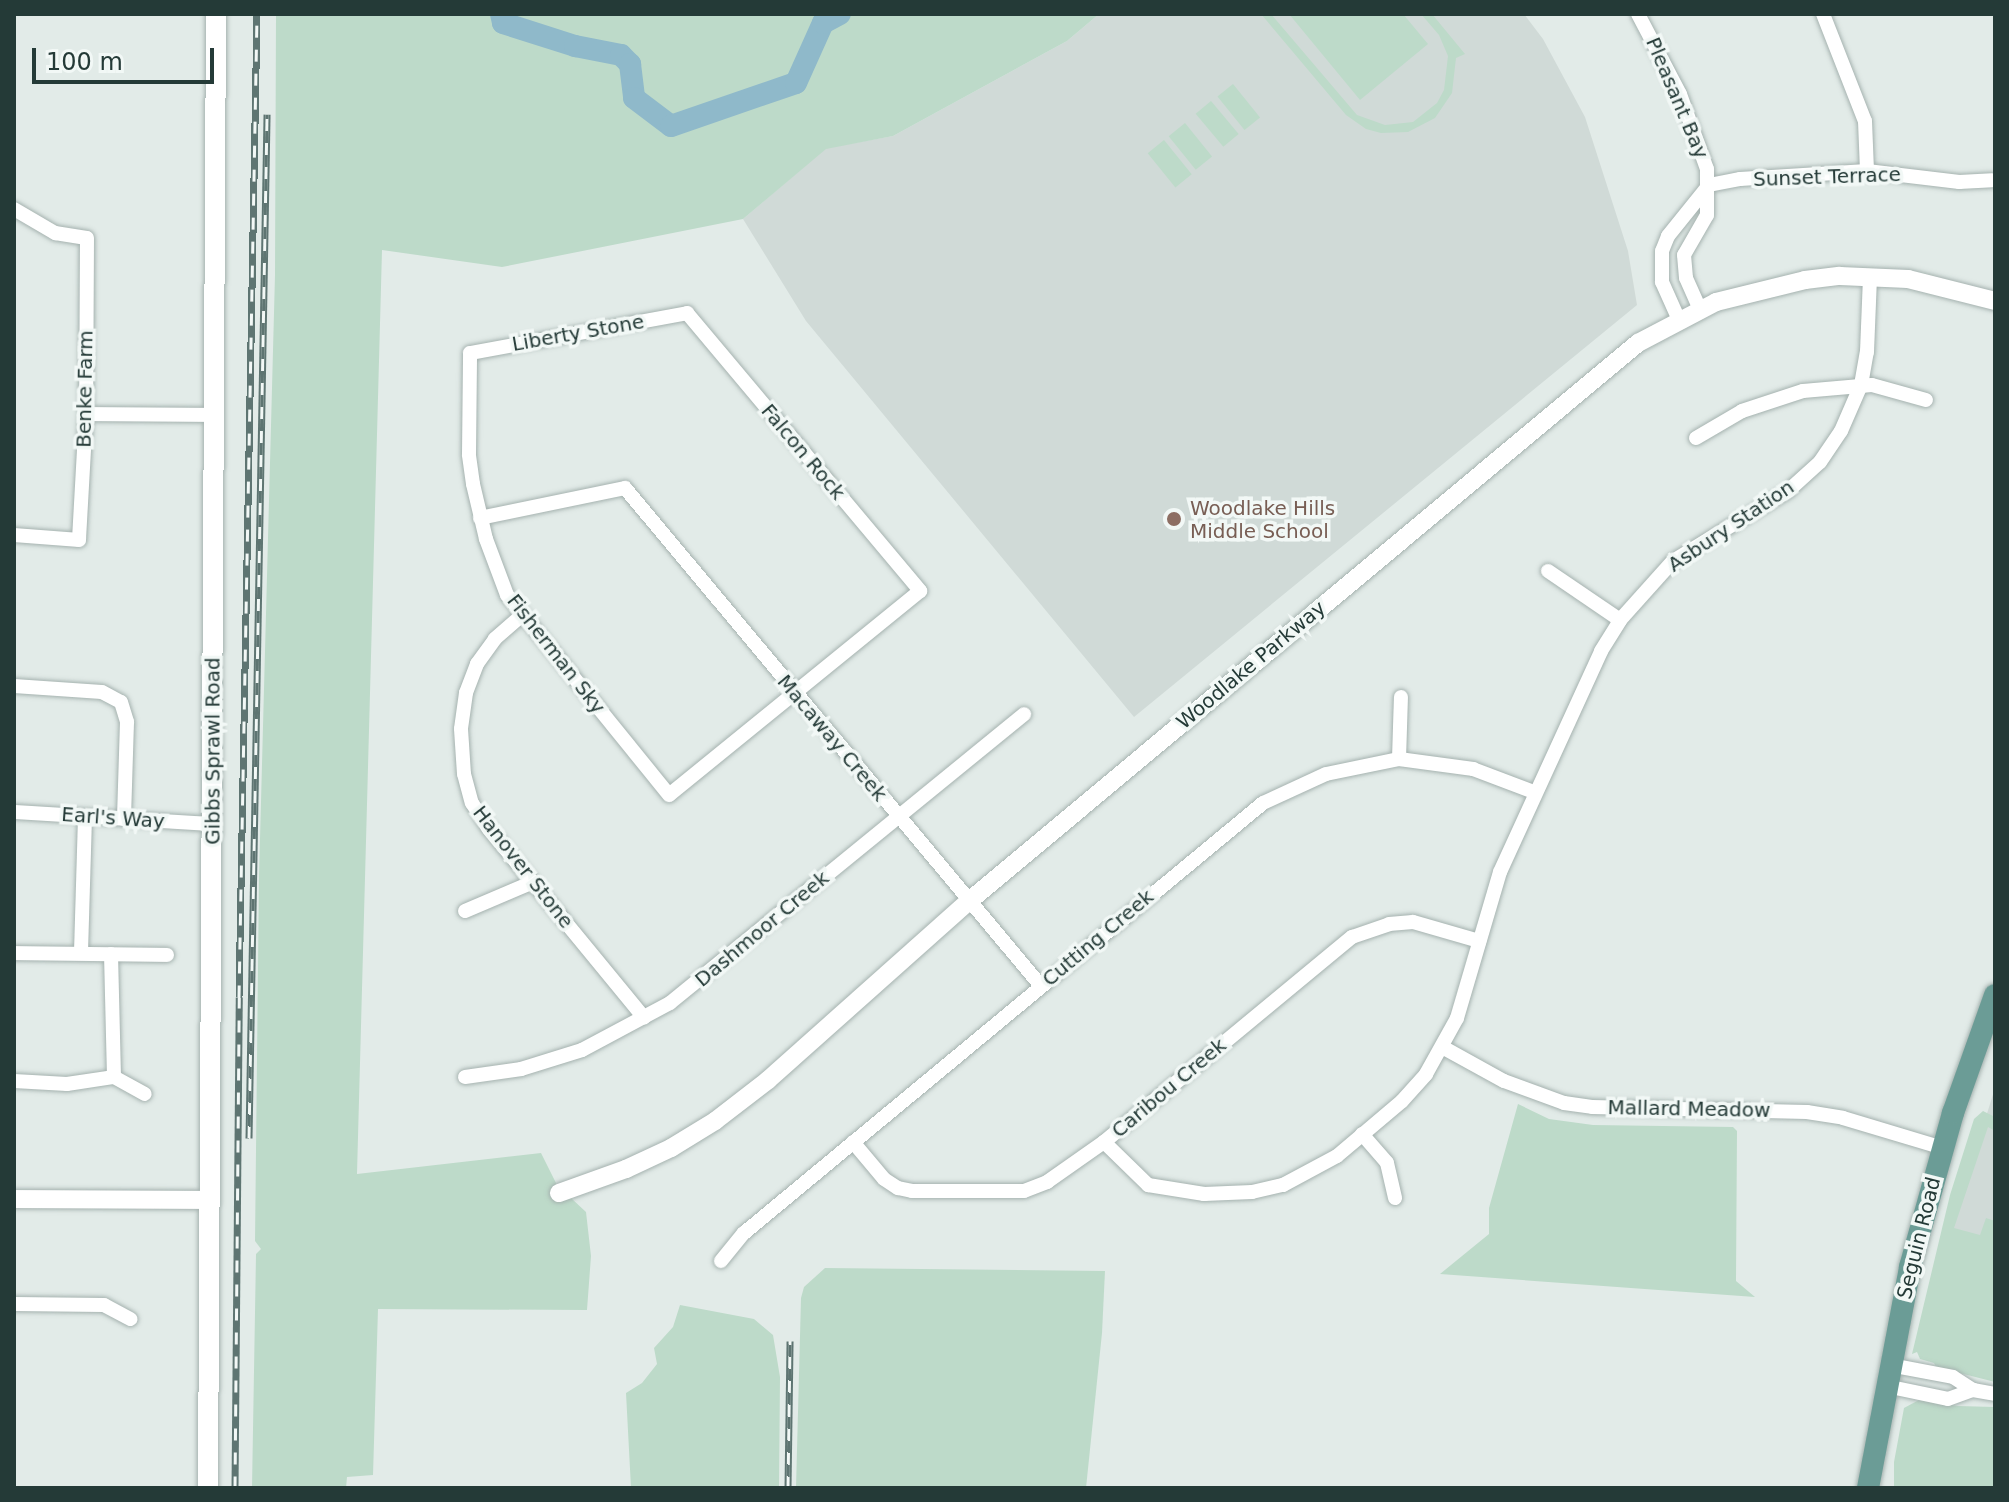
<!DOCTYPE html>
<style>
body{margin:0}
#map{position:relative;width:2009px;height:1502px;overflow:hidden;background:#e2ebe8;font-family:"DejaVu Sans",sans-serif}
div>[style]{position:absolute}
[style*='--x']{left:calc(var(--x)*1px);top:calc(var(--y)*1px);width:calc(var(--w)*1px);rotate:calc(var(--a)*1deg)}
.built>*{inset:0;background:#d0dad7}
.green>*{inset:0;background:#bddac9;transform-origin:0 0}
.river>*{height:22px;margin:-11px;padding:0 11px;transform-origin:11px;border-radius:11px;background:#8fb9ca}
.roads{filter:drop-shadow(0 0 2px #a5b2af) drop-shadow(0 0 2px #a5b2af)}
.minor>*{height:14px;margin:-7px;padding:0 7px;transform-origin:7px;border-radius:7px;background:#fff}
.tertiary>*{height:18px;margin:-9px;padding:0 9px;transform-origin:9px;border-radius:9px;background:#fff}
.secondary>*{height:20px;margin:-10px;padding:0 10px;transform-origin:10px;border-radius:10px;background:#fff}
.primary>*{height:22px;margin:-11px;padding:0 11px;transform-origin:11px;border-radius:11px;background:#6b9c96}
.rail>*{height:7px;margin-top:-3.5px;transform-origin:0;background:repeating-linear-gradient(90deg,#f2f8f6 0 12px,#5e7572 0 24px);box-sizing:border-box;border-block:2px solid #5e7572}
.dots>*{width:22px;height:22px;translate:-50% -50%;box-sizing:border-box;border:4px solid #f2f8f6;border-radius:50%}
span{translate:-50% -50%;white-space:nowrap;text-align:center;line-height:1.15;-webkit-text-stroke:7px #f2f8f6;paint-order:stroke}
.street-label{font-size:20px;color:#243a37}
.education-label{font-size:20px;color:#785e54}
.left{translate:0 -50%;text-align:left}
.frame{position:absolute;inset:0;border:16px solid #243a37;pointer-events:none}
.scale{position:absolute;left:32px;top:48px;width:182px;height:36px;box-sizing:border-box;border:4px solid #243a37;border-top:0;padding-left:10px;font-size:24px;line-height:28px;white-space:nowrap;color:#243a37;-webkit-text-stroke:6px #f2f8f6;paint-order:stroke}
</style>
<div id="map">
<div class="built">
<i style="clip-path:polygon(1099px 14px,1524px 14px,1543px 39px,1585px 117px,1628px 251px,1637px 305px,1134px 717px,806px 321px,743px 219px,826px 148px,893px 136px,1067px 41px)"></i>
<i style="clip-path:polygon(1995px 1088px,1995px 1369px,1932px 1289px)"></i>
</div>
<div class="green">
<i style="clip-path:polygon(276px 14px,1099px 14px,1067px 41px,893px 136px,826px 149px,743px 219px,502px 267px,382px 250px,357px 1174px,541px 1153px,557px 1185px,586px 1212px,591px 1256px,587px 1310px,378px 1309px,373px 1475px,347px 1477px,346px 1488px,252px 1488px,256px 1254px,261px 1249px,255px 1241px,259px 877px,275px 275px)"></i>
<i style="clip-path:polygon(1261px 14px,1271px 14px,1357px 115px,1385px 125px,1413px 122px,1437px 103px,1444px 90px,1448px 56px,1439px 35px,1421px 14px,1432px 14px,1465px 54px,1456px 58px,1452px 93px,1435px 118px,1408px 132px,1381px 133px,1366px 129px,1346px 115px)"></i>
<i style="clip-path:polygon(1289px 14px,1403px 14px,1428px 44px,1360px 100px)"></i>
<i style="left:1233px;top:84px;width:43px;height:20px;rotate:51deg"></i>
<i style="left:1211px;top:101px;width:43px;height:20px;rotate:50deg"></i>
<i style="left:1185px;top:123px;width:43px;height:21px;rotate:51deg"></i>
<i style="left:1164px;top:140px;width:44px;height:21px;rotate:51deg"></i>
<i style="clip-path:polygon(1518px 1104px,1549px 1119px,1593px 1125px,1733px 1127px,1737px 1131px,1736px 1281px,1755px 1297px,1440px 1274px,1489px 1234px,1489px 1208px)"></i>
<i style="clip-path:polygon(1983px 1111px,1995px 1117px,1995px 1131px,1988px 1127px,1954px 1228px,1980px 1235px,1986px 1218px,1995px 1221px,1995px 1382px,1936px 1367px,1934px 1363px,1920px 1359px,1917px 1352px,1912px 1354px,1950px 1195px,1974px 1119px)"></i>
<i style="clip-path:polygon(825px 1268px,1105px 1271px,1102px 1333px,1086px 1488px,796px 1488px,801px 1298px,804px 1287px)"></i>
<i style="clip-path:polygon(680px 1305px,754px 1319px,773px 1335px,780px 1377px,779px 1488px,631px 1488px,626px 1393px,642px 1383px,657px 1364px,654px 1348px,673px 1327px)"></i>
<i style="clip-path:polygon(1919px 1400px,1958px 1406px,1995px 1407px,1995px 1488px,1894px 1488px,1894px 1462px,1904px 1408px)"></i>
</div>
<div class="river">
<i style="--x:501;--y:14;--w:9;--a:77"></i>
<i style="--x:503;--y:23;--w:76;--a:17.7"></i>
<i style="--x:575;--y:46;--w:47;--a:11.1"></i>
<i style="--x:621;--y:55;--w:13;--a:45"></i>
<i style="--x:630;--y:64;--w:34;--a:83"></i>
<i style="--x:634;--y:98;--w:46;--a:37.1"></i>
<i style="--x:671;--y:126;--w:132;--a:-19"></i>
<i style="--x:796;--y:83;--w:66;--a:-65.8"></i>
<i style="--x:823;--y:23;--w:19;--a:-28"></i>
</div>
<div class="roads">
<div class="minor">
<i style="--x:1638;--y:14;--w:90;--a:62.3"></i>
<i style="--x:1680;--y:94;--w:80;--a:70.2"></i>
<i style="--x:1707;--y:169;--w:46;--a:90"></i>
<i style="--x:1707;--y:215;--w:46;--a:119.9"></i>
<i style="--x:1684;--y:255;--w:23;--a:85"></i>
<i style="--x:1686;--y:278;--w:34;--a:66"></i>
<i style="--x:1823;--y:14;--w:115;--a:68.6"></i>
<i style="--x:1865;--y:121;--w:50;--a:87.7"></i>
<i style="--x:1709;--y:185;--w:32;--a:-11"></i>
<i style="--x:1740;--y:179;--w:127;--a:-3.6"></i>
<i style="--x:1867;--y:171;--w:93;--a:6.8"></i>
<i style="--x:1959;--y:182;--w:33;--a:-3"></i>
<i style="--x:14;--y:209;--w:48;--a:30.3"></i>
<i style="--x:55;--y:233;--w:32;--a:9"></i>
<i style="--x:87;--y:238;--w:176;--a:90.3"></i>
<i style="--x:86;--y:414;--w:126;--a:93.2"></i>
<i style="--x:79;--y:540;--w:65;--a:-175.6"></i>
<i style="--x:687;--y:313;--w:363;--a:50"></i>
<i style="--x:920;--y:591;--w:323;--a:140.9"></i>
<i style="--x:669;--y:795;--w:257;--a:-129"></i>
<i style="--x:507;--y:595;--w:60;--a:-110.6"></i>
<i style="--x:486;--y:539;--w:57;--a:-103.3"></i>
<i style="--x:473;--y:484;--w:30;--a:-98"></i>
<i style="--x:469;--y:454;--w:101;--a:-89.4"></i>
<i style="--x:470;--y:353;--w:221;--a:-10.4"></i>
<i style="--x:1679;--y:320;--w:42;--a:-114.1"></i>
<i style="--x:1662;--y:282;--w:31;--a:-90"></i>
<i style="--x:1662;--y:251;--w:16;--a:-68"></i>
<i style="--x:1668;--y:236;--w:65;--a:-51.2"></i>
<i style="--x:86;--y:414;--w:129;--a:0.4"></i>
<i style="--x:1696;--y:438;--w:53;--a:-30.4"></i>
<i style="--x:1742;--y:411;--w:64;--a:-18.2"></i>
<i style="--x:1803;--y:391;--w:69;--a:-5"></i>
<i style="--x:1872;--y:385;--w:56;--a:15.5"></i>
<i style="--x:480;--y:518;--w:148;--a:-11.7"></i>
<i style="--x:625;--y:488;--w:649;--a:50.13"></i>
<i style="--x:1548;--y:571;--w:87;--a:34.2"></i>
<i style="--x:521;--y:616;--w:35;--a:139"></i>
<i style="--x:495;--y:639;--w:31;--a:126"></i>
<i style="--x:477;--y:664;--w:31;--a:111"></i>
<i style="--x:466;--y:693;--w:36;--a:98"></i>
<i style="--x:461;--y:729;--w:45;--a:86.2"></i>
<i style="--x:464;--y:774;--w:30;--a:75"></i>
<i style="--x:472;--y:803;--w:31;--a:57"></i>
<i style="--x:489;--y:829;--w:244;--a:50.6"></i>
<i style="--x:14;--y:686;--w:88;--a:3.9"></i>
<i style="--x:102;--y:692;--w:21;--a:28"></i>
<i style="--x:121;--y:702;--w:21;--a:73"></i>
<i style="--x:127;--y:722;--w:97;--a:91.8"></i>
<i style="--x:1399;--y:759;--w:62;--a:-88.2"></i>
<i style="--x:14;--y:812;--w:198;--a:3.5"></i>
<i style="--x:465;--y:911;--w:74;--a:-23.1"></i>
<i style="--x:81;--y:952;--w:135;--a:-88.3"></i>
<i style="--x:14;--y:953;--w:153;--a:0.7"></i>
<i style="--x:111;--y:954;--w:123;--a:88.6"></i>
<i style="--x:114;--y:1077;--w:35;--a:29"></i>
<i style="--x:1444;--y:1048;--w:68;--a:28.8"></i>
<i style="--x:1504;--y:1081;--w:64;--a:20.1"></i>
<i style="--x:1564;--y:1103;--w:28;--a:8"></i>
<i style="--x:1592;--y:1107;--w:215;--a:1.3"></i>
<i style="--x:1807;--y:1112;--w:36;--a:9"></i>
<i style="--x:1843;--y:1118;--w:104;--a:16.7"></i>
<i style="--x:465;--y:1077;--w:57;--a:-8.1"></i>
<i style="--x:521;--y:1069;--w:64;--a:-17.3"></i>
<i style="--x:582;--y:1050;--w:100;--a:-28.1"></i>
<i style="--x:670;--y:1003;--w:457;--a:-39.2"></i>
<i style="--x:14;--y:1081;--w:53;--a:3.2"></i>
<i style="--x:67;--y:1084;--w:48;--a:-8.5"></i>
<i style="--x:1362;--y:1134;--w:38;--a:49"></i>
<i style="--x:1387;--y:1163;--w:36;--a:77"></i>
<i style="--x:853;--y:1142;--w:48;--a:50"></i>
<i style="--x:884;--y:1179;--w:17;--a:33"></i>
<i style="--x:898;--y:1188;--w:14;--a:12"></i>
<i style="--x:912;--y:1191;--w:112;--a:0"></i>
<i style="--x:1024;--y:1191;--w:25;--a:-21"></i>
<i style="--x:1047;--y:1182;--w:70;--a:-35.1"></i>
<i style="--x:1104;--y:1142;--w:322;--a:-39.6"></i>
<i style="--x:1352;--y:937;--w:39;--a:-19"></i>
<i style="--x:1389;--y:924;--w:24;--a:-5"></i>
<i style="--x:1413;--y:922;--w:69;--a:16.1"></i>
<i style="--x:1104;--y:1142;--w:62;--a:44.3"></i>
<i style="--x:1148;--y:1185;--w:57;--a:9.1"></i>
<i style="--x:1204;--y:1194;--w:48;--a:-2.4"></i>
<i style="--x:1252;--y:1192;--w:32;--a:-13"></i>
<i style="--x:1283;--y:1185;--w:61;--a:-28.2"></i>
<i style="--x:1337;--y:1156;--w:85;--a:-40.2"></i>
<i style="--x:1402;--y:1101;--w:36;--a:-48"></i>
<i style="--x:1426;--y:1074;--w:64;--a:-61"></i>
<i style="--x:1457;--y:1018;--w:152;--a:-73.6"></i>
<i style="--x:1500;--y:872;--w:243;--a:-65.4"></i>
<i style="--x:1601;--y:651;--w:36;--a:-58"></i>
<i style="--x:1620;--y:620;--w:79;--a:-48.1"></i>
<i style="--x:1673;--y:561;--w:135;--a:-31.3"></i>
<i style="--x:1788;--y:491;--w:43;--a:-42.2"></i>
<i style="--x:1820;--y:462;--w:37;--a:-56"></i>
<i style="--x:1841;--y:431;--w:50;--a:-66.5"></i>
<i style="--x:1861;--y:385;--w:34;--a:-80"></i>
<i style="--x:1867;--y:352;--w:76;--a:-87.7"></i>
<i style="--x:721;--y:1261;--w:36;--a:-51"></i>
<i style="--x:744;--y:1233;--w:674;--a:-39.64"></i>
<i style="--x:1263;--y:803;--w:69;--a:-24.7"></i>
<i style="--x:1326;--y:774;--w:75;--a:-11.6"></i>
<i style="--x:1399;--y:759;--w:75;--a:7.7"></i>
<i style="--x:1473;--y:769;--w:65;--a:20.7"></i>
<i style="--x:14;--y:1304;--w:90;--a:0.6"></i>
<i style="--x:104;--y:1305;--w:30;--a:28"></i>
<i style="--x:1890;--y:1365;--w:64;--a:10.8"></i>
<i style="--x:1953;--y:1377;--w:24;--a:33"></i>
<i style="--x:1973;--y:1390;--w:22;--a:10"></i>
<i style="--x:1886;--y:1386;--w:63;--a:11.8"></i>
<i style="--x:1948;--y:1399;--w:27;--a:-20"></i>
</div>
<div class="tertiary">
<i style="--x:559;--y:1193;--w:71;--a:-19.7"></i>
<i style="--x:626;--y:1169;--w:50;--a:-25"></i>
<i style="--x:671;--y:1148;--w:52;--a:-31.5"></i>
<i style="--x:715;--y:1121;--w:67;--a:-37.7"></i>
<i style="--x:768;--y:1080;--w:268;--a:-41.7"></i>
<i style="--x:968;--y:902;--w:873;--a:-39.84"></i>
<i style="--x:1638;--y:343;--w:88;--a:-27.7"></i>
<i style="--x:1716;--y:302;--w:92;--a:-13.9"></i>
<i style="--x:1805;--y:280;--w:35;--a:-7"></i>
<i style="--x:1840;--y:276;--w:68;--a:2.5"></i>
<i style="--x:1908;--y:279;--w:90;--a:14.2"></i>
<i style="--x:14;--y:1199;--w:196;--a:0.3"></i>
</div>
<div class="secondary">
<i style="--x:208;--y:1488;--w:1474;--a:-89.69"></i>
</div>
<div class="primary">
<i style="--x:1868;--y:1488;--w:225;--a:-79.2"></i>
<i style="--x:1910;--y:1267;--w:160;--a:-74.4"></i>
<i style="--x:1953;--y:1113;--w:125;--a:-70.4"></i>
</div>
</div>
<div class="rail">
<i style="--x:249;--y:1138;--w:1024;--a:-88.99"></i>
<i style="--x:235;--y:1488;--w:491;--a:-89.5"></i>
<i style="--x:239;--y:997;--w:983;--a:-88.95"></i>
<i style="--x:788;--y:1488;--w:147;--a:-89.2"></i>
</div>
<div class="dots">
<i style="left:1174px;top:519px;background:#8d6e63"></i>
</div>
<div class="street-label">
<span style="left:1677px;top:98px;rotate:67deg">Pleasant Bay</span>
<span style="left:1827px;top:177px;rotate:-2deg">Sunset Terrace</span>
<span style="left:578px;top:333px;rotate:-10deg">Liberty Stone</span>
<span style="left:85px;top:389px;rotate:-89deg">Benke Farm</span>
<span style="left:803px;top:452px;rotate:50deg">Falcon Rock</span>
<span style="left:1731px;top:526px;rotate:-34deg">Asbury Station</span>
<span style="left:556px;top:654px;rotate:52deg">Fisherman Sky</span>
<span style="left:1251px;top:665px;rotate:-40deg">Woodlake Parkway</span>
<span style="left:832px;top:738px;rotate:50deg">Macaway Creek</span>
<span style="left:213px;top:751px;rotate:-90deg">Gibbs Sprawl Road</span>
<span style="left:113px;top:818px;rotate:4deg">Earl's Way</span>
<span style="left:523px;top:867px;rotate:52deg">Hanover Stone</span>
<span style="left:762px;top:929px;rotate:-40deg">Dashmoor Creek</span>
<span style="left:1098px;top:938px;rotate:-40deg">Cutting Creek</span>
<span style="left:1169px;top:1088px;rotate:-40deg">Caribou Creek</span>
<span style="left:1689px;top:1109px;rotate:1deg">Mallard Meadow</span>
<span style="left:1919px;top:1238px;rotate:-76deg">Seguin Road</span>
</div>
<div class="education-label">
<span class="left" style="left:1190px;top:520px">Woodlake Hills<br>Middle School</span>
</div>
<div class="frame"></div>
<div class="scale">100 m</div>
</div>
